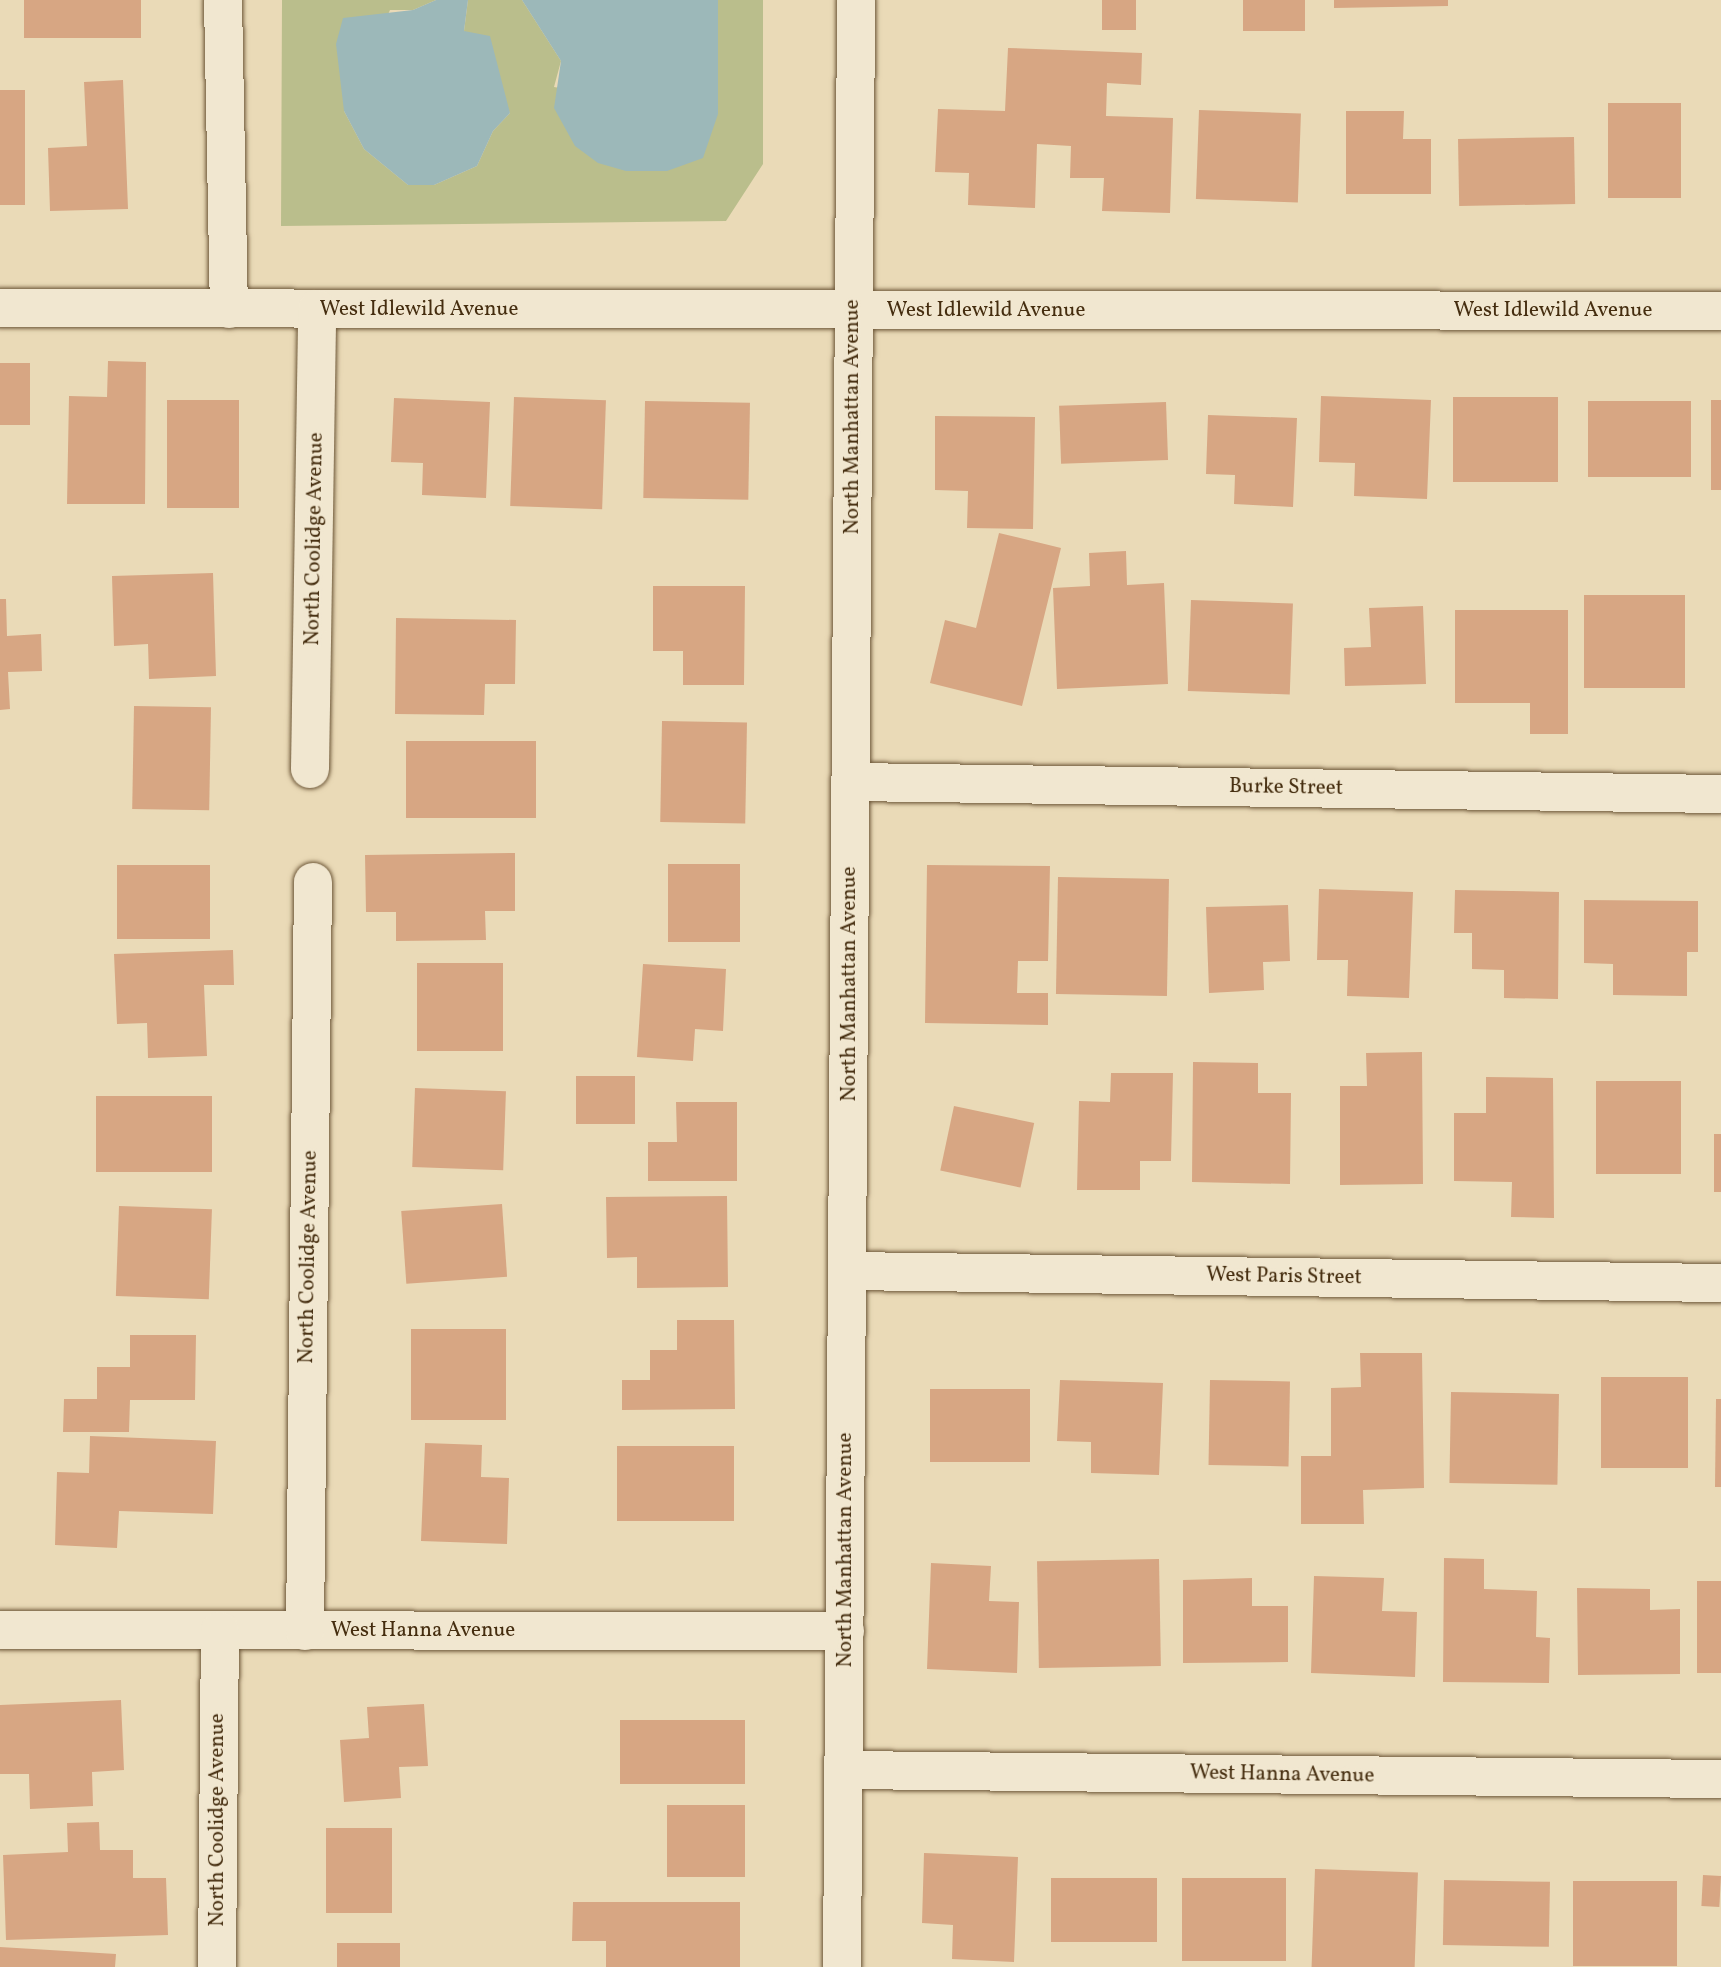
<!DOCTYPE html>
<style>
body{margin:0}
#map{position:relative;width:1721px;height:1967px;overflow:hidden;background:#eadab7;font-family:Vollkorn,serif}
div>[style]{position:absolute}
[style*='--x']{left:calc(var(--x)*1px);top:calc(var(--y)*1px);width:calc(var(--w)*1px);rotate:calc(var(--a)*1deg)}
.green>*{inset:0;background:#babe8c}
.water>*{inset:0;background:#9cb8b9}
.building>*{inset:0;background:#d7a683;transform-origin:0 0}
.roads{filter:drop-shadow(0 0 2px #6e5839) drop-shadow(0 0 2px #6e5839)}
.minor>*{height:38px;margin:-19px;padding:0 19px;transform-origin:19px;border-radius:19px;background:#f1e7d0}
span{translate:-50% -50%;white-space:nowrap;text-align:center;line-height:1.15;-webkit-text-stroke:5px #f1e7d0;paint-order:stroke}
.street-label{font-size:21px;color:#452d0f}
</style>
<div id="map">
<div class="green">
<i style="clip-path:polygon(282px 0,436px 0,413px 10px,390px 10px,344px 111px,364px 149px,408px 185px,434px 185px,477px 166px,493px 131px,510px 113px,464px 31px,468px 0,522px 0,561px 61px,554px 87px,718px 114px,718px 0,763px 0,763px 164px,726px 221px,281px 226px)"></i>
</div>
<div class="water">
<i style="clip-path:polygon(436px 0,468px 0,464px 31px,490px 36px,510px 113px,493px 131px,477px 166px,434px 185px,408px 185px,364px 149px,344px 111px,336px 44px,343px 18px,413px 10px)"></i>
<i style="clip-path:polygon(522px 0,718px 0,718px 114px,703px 158px,667px 171px,626px 171px,598px 163px,575px 146px,554px 108px,561px 61px)"></i>
</div>
<div class="building">
<i style="left:24px;top:0;width:117px;height:38px"></i>
<i style="left:1102px;top:0;width:34px;height:30px"></i>
<i style="left:1243px;top:0;width:62px;height:31px"></i>
<i style="clip-path:polygon(1334px 0,1448px 0,1448px 6px,1334px 8px)"></i>
<i style="clip-path:polygon(1008px 48px,1142px 53px,1141px 85px,1107px 83px,1106px 116px,1173px 118px,1170px 213px,1102px 211px,1104px 178px,1070px 178px,1071px 146px,1037px 144px,1035px 208px,968px 205px,969px 173px,935px 172px,938px 109px,1005px 111px)"></i>
<i style="clip-path:polygon(123px 80px,128px 209px,50px 211px,48px 148px,87px 146px,84px 82px)"></i>
<i style="left:0;top:90px;width:25px;height:115px"></i>
<i style="left:1608px;top:103px;width:73px;height:95px"></i>
<i style="left:1199px;top:110px;width:102px;height:89px;rotate:2deg"></i>
<i style="clip-path:polygon(1346px 111px,1404px 111px,1403px 139px,1431px 139px,1431px 194px,1346px 194px)"></i>
<i style="left:1574px;top:137px;width:67px;height:116px;rotate:89deg"></i>
<i style="clip-path:polygon(108px 361px,146px 362px,145px 504px,67px 504px,69px 396px,107px 397px)"></i>
<i style="left:0;top:363px;width:30px;height:62px"></i>
<i style="clip-path:polygon(1321px 396px,1431px 400px,1427px 499px,1354px 496px,1355px 463px,1319px 462px)"></i>
<i style="left:514px;top:397px;width:92px;height:109px;rotate:2deg"></i>
<i style="left:1453px;top:397px;width:105px;height:85px"></i>
<i style="clip-path:polygon(394px 398px,490px 402px,486px 498px,422px 495px,423px 463px,391px 462px)"></i>
<i style="left:167px;top:400px;width:72px;height:108px"></i>
<i style="left:1711px;top:400px;width:10px;height:90px"></i>
<i style="left:645px;top:401px;width:105px;height:97px;rotate:1deg"></i>
<i style="left:1691px;top:401px;width:76px;height:103px;rotate:90deg"></i>
<i style="left:1166px;top:402px;width:58px;height:107px;rotate:88deg"></i>
<i style="clip-path:polygon(1208px 415px,1297px 418px,1293px 507px,1234px 504px,1235px 475px,1206px 474px)"></i>
<i style="clip-path:polygon(935px 416px,1035px 417px,1033px 529px,967px 528px,968px 491px,935px 490px)"></i>
<i style="clip-path:polygon(999px 533px,1061px 548px,1022px 706px,930px 683px,945px 620px,976px 628px)"></i>
<i style="clip-path:polygon(1126px 551px,1127px 585px,1164px 583px,1168px 684px,1057px 689px,1053px 588px,1090px 586px,1089px 553px)"></i>
<i style="clip-path:polygon(213px 573px,216px 676px,149px 679px,148px 644px,114px 646px,112px 576px)"></i>
<i style="clip-path:polygon(653px 586px,745px 586px,744px 685px,683px 685px,683px 651px,653px 651px)"></i>
<i style="left:1584px;top:595px;width:101px;height:93px"></i>
<i style="clip-path:polygon(0 599px,6px 599px,7px 636px,41px 634px,42px 671px,8px 672px,10px 709px,0 710px)"></i>
<i style="left:1191px;top:600px;width:102px;height:91px;rotate:2deg"></i>
<i style="clip-path:polygon(1423px 606px,1426px 684px,1345px 686px,1344px 648px,1371px 647px,1369px 608px)"></i>
<i style="clip-path:polygon(1455px 610px,1568px 610px,1568px 734px,1530px 734px,1530px 703px,1455px 703px)"></i>
<i style="clip-path:polygon(396px 618px,516px 620px,515px 684px,485px 684px,484px 715px,395px 714px)"></i>
<i style="left:134px;top:706px;width:77px;height:103px;rotate:1deg"></i>
<i style="left:662px;top:721px;width:85px;height:101px;rotate:1deg"></i>
<i style="left:536px;top:741px;width:77px;height:130px;rotate:90deg"></i>
<i style="clip-path:polygon(515px 853px,515px 911px,485px 911px,486px 940px,396px 941px,396px 912px,366px 912px,365px 855px)"></i>
<i style="left:740px;top:864px;width:78px;height:72px;rotate:90deg"></i>
<i style="left:117px;top:865px;width:93px;height:74px"></i>
<i style="clip-path:polygon(927px 865px,1050px 866px,1048px 961px,1018px 961px,1017px 993px,1048px 993px,1048px 1025px,925px 1023px)"></i>
<i style="left:1058px;top:877px;width:111px;height:117px;rotate:1deg"></i>
<i style="clip-path:polygon(1319px 889px,1413px 892px,1409px 998px,1347px 996px,1348px 960px,1317px 960px)"></i>
<i style="clip-path:polygon(1455px 890px,1559px 892px,1558px 999px,1504px 998px,1504px 970px,1472px 969px,1472px 933px,1454px 933px)"></i>
<i style="clip-path:polygon(1584px 900px,1698px 901px,1698px 952px,1687px 952px,1687px 996px,1613px 995px,1613px 964px,1584px 963px)"></i>
<i style="clip-path:polygon(1288px 905px,1290px 961px,1263px 962px,1264px 990px,1209px 993px,1206px 907px)"></i>
<i style="clip-path:polygon(233px 950px,234px 985px,204px 985px,207px 1056px,148px 1058px,147px 1023px,117px 1024px,114px 954px)"></i>
<i style="left:503px;top:963px;width:88px;height:86px;rotate:90deg"></i>
<i style="clip-path:polygon(643px 964px,726px 969px,723px 1031px,695px 1029px,693px 1061px,637px 1057px)"></i>
<i style="clip-path:polygon(1422px 1052px,1423px 1184px,1340px 1185px,1340px 1086px,1367px 1086px,1366px 1053px)"></i>
<i style="clip-path:polygon(1193px 1062px,1258px 1063px,1258px 1093px,1291px 1093px,1290px 1184px,1192px 1182px)"></i>
<i style="clip-path:polygon(1111px 1073px,1173px 1073px,1171px 1161px,1140px 1161px,1140px 1190px,1077px 1190px,1079px 1101px,1110px 1102px)"></i>
<i style="left:576px;top:1076px;width:59px;height:48px"></i>
<i style="clip-path:polygon(1486px 1077px,1553px 1078px,1554px 1218px,1511px 1217px,1512px 1182px,1454px 1181px,1454px 1113px,1486px 1113px)"></i>
<i style="left:1596px;top:1081px;width:85px;height:93px"></i>
<i style="left:415px;top:1088px;width:91px;height:79px;rotate:2deg"></i>
<i style="left:212px;top:1096px;width:76px;height:116px;rotate:90deg"></i>
<i style="clip-path:polygon(676px 1102px,737px 1102px,737px 1181px,648px 1181px,648px 1142px,677px 1142px)"></i>
<i style="left:954px;top:1106px;width:82px;height:66px;rotate:12deg"></i>
<i style="left:1714px;top:1134px;width:7px;height:58px"></i>
<i style="clip-path:polygon(727px 1196px,728px 1287px,637px 1288px,637px 1257px,607px 1258px,606px 1197px)"></i>
<i style="left:502px;top:1204px;width:73px;height:101px;rotate:86deg"></i>
<i style="left:119px;top:1206px;width:93px;height:90px;rotate:2deg"></i>
<i style="clip-path:polygon(677px 1320px,734px 1320px,735px 1409px,622px 1410px,622px 1380px,650px 1380px,650px 1350px,677px 1350px)"></i>
<i style="left:411px;top:1329px;width:95px;height:91px"></i>
<i style="clip-path:polygon(130px 1335px,196px 1335px,195px 1400px,130px 1400px,129px 1432px,63px 1432px,64px 1399px,97px 1399px,97px 1367px,130px 1367px)"></i>
<i style="clip-path:polygon(1360px 1353px,1422px 1353px,1424px 1488px,1363px 1490px,1364px 1524px,1301px 1524px,1301px 1456px,1331px 1456px,1331px 1388px,1361px 1387px)"></i>
<i style="left:1601px;top:1377px;width:87px;height:91px"></i>
<i style="clip-path:polygon(1060px 1380px,1163px 1383px,1159px 1475px,1091px 1473px,1091px 1442px,1057px 1441px)"></i>
<i style="left:1210px;top:1380px;width:80px;height:85px;rotate:1deg"></i>
<i style="left:1030px;top:1389px;width:73px;height:100px;rotate:90deg"></i>
<i style="left:1451px;top:1392px;width:108px;height:91px;rotate:1deg"></i>
<i style="clip-path:polygon(1716px 1399px,1721px 1399px,1721px 1487px,1715px 1487px)"></i>
<i style="clip-path:polygon(90px 1436px,216px 1441px,213px 1514px,119px 1511px,117px 1548px,55px 1545px,57px 1472px,89px 1473px)"></i>
<i style="clip-path:polygon(425px 1443px,482px 1445px,481px 1477px,509px 1478px,507px 1544px,421px 1541px)"></i>
<i style="left:617px;top:1446px;width:117px;height:75px"></i>
<i style="clip-path:polygon(1444px 1558px,1484px 1559px,1484px 1589px,1537px 1591px,1536px 1637px,1550px 1638px,1549px 1683px,1443px 1682px)"></i>
<i style="left:1159px;top:1559px;width:107px;height:122px;rotate:89deg"></i>
<i style="clip-path:polygon(931px 1563px,991px 1566px,989px 1601px,1019px 1602px,1017px 1673px,927px 1669px)"></i>
<i style="clip-path:polygon(1314px 1576px,1384px 1578px,1382px 1611px,1417px 1612px,1415px 1677px,1311px 1673px)"></i>
<i style="clip-path:polygon(1252px 1578px,1252px 1606px,1288px 1606px,1288px 1662px,1183px 1663px,1183px 1580px)"></i>
<i style="left:1697px;top:1581px;width:24px;height:92px"></i>
<i style="clip-path:polygon(1577px 1588px,1650px 1589px,1650px 1610px,1680px 1609px,1680px 1674px,1578px 1675px)"></i>
<i style="clip-path:polygon(121px 1700px,124px 1770px,92px 1772px,93px 1806px,30px 1809px,29px 1774px,0 1774px,0 1705px)"></i>
<i style="clip-path:polygon(424px 1704px,428px 1766px,399px 1767px,401px 1798px,344px 1802px,340px 1740px,369px 1738px,367px 1707px)"></i>
<i style="left:620px;top:1720px;width:125px;height:64px"></i>
<i style="left:667px;top:1805px;width:78px;height:72px"></i>
<i style="clip-path:polygon(99px 1822px,100px 1850px,133px 1850px,133px 1878px,166px 1878px,168px 1935px,6px 1940px,3px 1855px,68px 1852px,67px 1823px)"></i>
<i style="left:326px;top:1828px;width:66px;height:85px"></i>
<i style="clip-path:polygon(924px 1853px,1018px 1857px,1014px 1962px,952px 1959px,953px 1925px,922px 1923px)"></i>
<i style="left:1315px;top:1869px;width:103px;height:98px;rotate:2deg"></i>
<i style="left:1703px;top:1875px;width:18px;height:31px;rotate:3deg"></i>
<i style="left:1157px;top:1878px;width:64px;height:106px;rotate:90deg"></i>
<i style="left:1286px;top:1878px;width:83px;height:104px;rotate:90deg"></i>
<i style="left:1444px;top:1880px;width:106px;height:65px;rotate:1deg"></i>
<i style="left:1573px;top:1881px;width:104px;height:85px"></i>
<i style="clip-path:polygon(573px 1902px,740px 1902px,740px 1967px,606px 1967px,606px 1941px,572px 1941px)"></i>
<i style="left:337px;top:1943px;width:63px;height:24px"></i>
<i style="clip-path:polygon(0 1947px,116px 1954px,115px 1967px,0 1967px)"></i>
</div>
<div class="roads">
<div class="minor">
<i style="--x:223;--y:0;--w:309;--a:88.9"></i>
<i style="--x:0;--y:308;--w:1721;--a:0.1"></i>
<i style="--x:310;--y:769;--w:460;--a:-89.1"></i>
<i style="--x:851;--y:782;--w:870;--a:0.79"></i>
<i style="--x:848;--y:1271;--w:873;--a:0.79"></i>
<i style="--x:0;--y:1630;--w:845;--a:0.07"></i>
<i style="--x:305;--y:1631;--w:749;--a:-89.39"></i>
<i style="--x:844;--y:1770;--w:877;--a:0.59"></i>
<i style="--x:217;--y:1967;--w:336;--a:-89.5"></i>
<i style="--x:842;--y:1967;--w:1967;--a:-89.59"></i>
</div>
</div>
<div class="street-label">
<span style="left:419px;top:310px">West Idlewild Avenue</span>
<span style="left:986px;top:311px">West Idlewild Avenue</span>
<span style="left:1553px;top:311px">West Idlewild Avenue</span>
<span style="left:853px;top:417px;rotate:-90deg">North Manhattan Avenue</span>
<span style="left:315px;top:539px;rotate:-89deg">North Coolidge Avenue</span>
<span style="left:1286px;top:788px;rotate:1deg">Burke Street</span>
<span style="left:850px;top:984px;rotate:-90deg">North Manhattan Avenue</span>
<span style="left:309px;top:1257px;rotate:-89deg">North Coolidge Avenue</span>
<span style="left:1284px;top:1277px;rotate:1deg">West Paris Street</span>
<span style="left:846px;top:1550px;rotate:-90deg">North Manhattan Avenue</span>
<span style="left:423px;top:1631px">West Hanna Avenue</span>
<span style="left:1282px;top:1775px;rotate:1deg">West Hanna Avenue</span>
<span style="left:218px;top:1820px;rotate:-90deg">North Coolidge Avenue</span>
</div>
</div>
